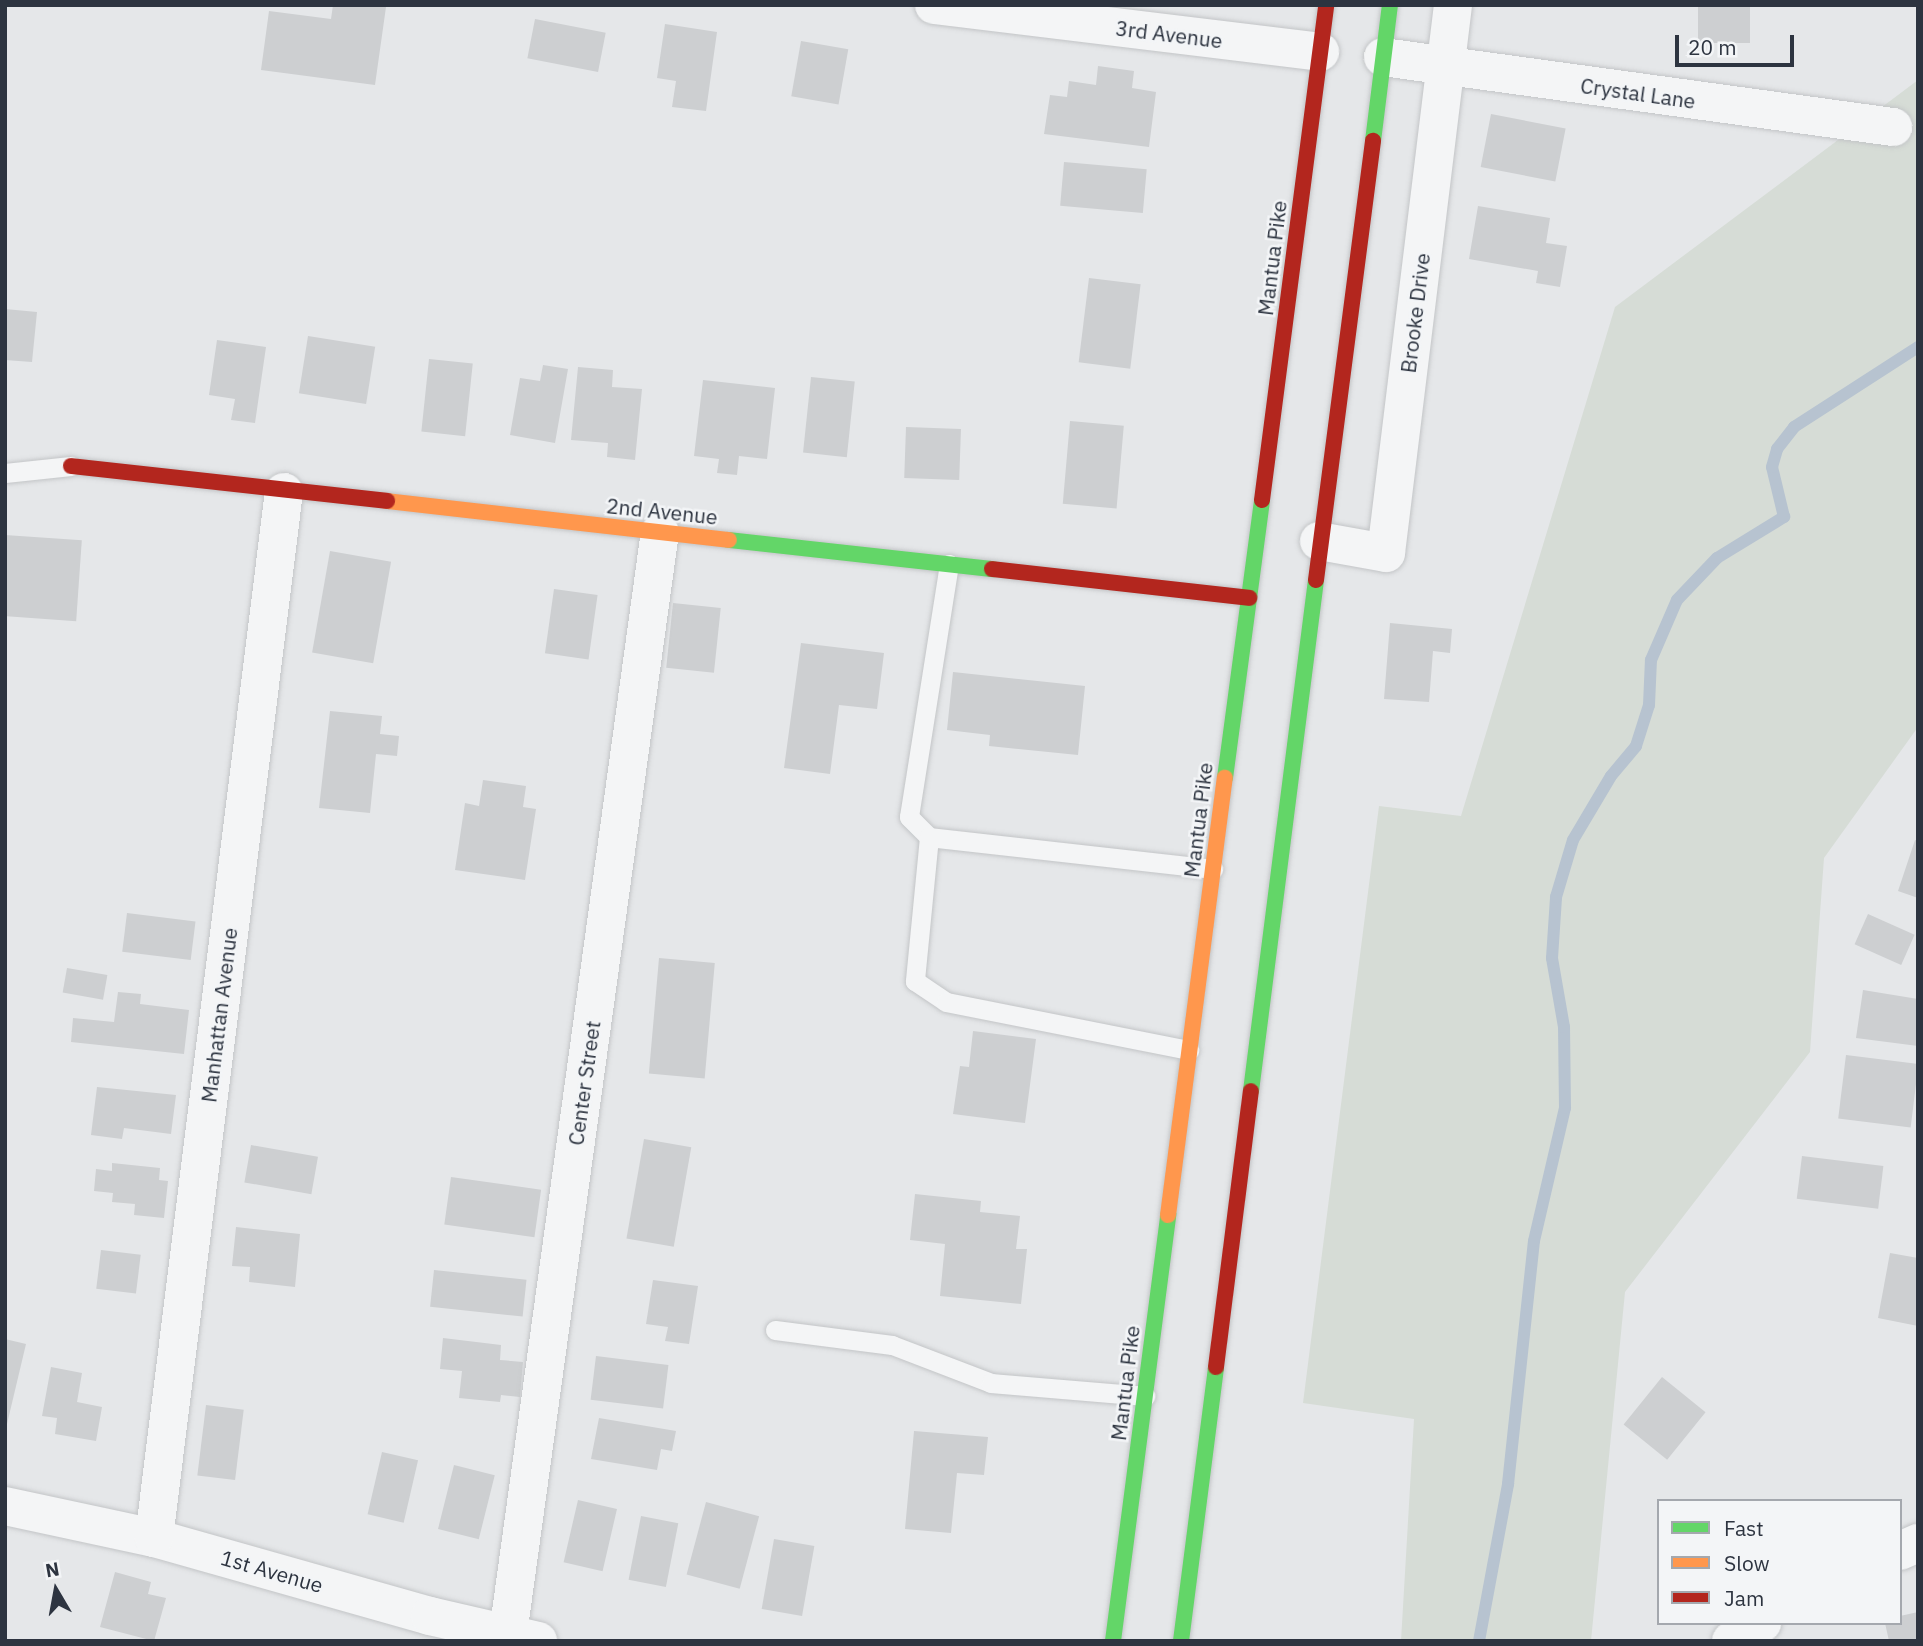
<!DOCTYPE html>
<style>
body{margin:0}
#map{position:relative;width:1923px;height:1646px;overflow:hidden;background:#e5e7e9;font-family:"IBM Plex Sans",sans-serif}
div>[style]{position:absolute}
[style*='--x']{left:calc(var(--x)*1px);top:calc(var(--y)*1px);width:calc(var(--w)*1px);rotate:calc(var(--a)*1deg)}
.green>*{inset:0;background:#d6dcd6}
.stream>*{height:12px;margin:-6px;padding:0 6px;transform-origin:6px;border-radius:6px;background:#b7c3d0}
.building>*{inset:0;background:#cdcfd1;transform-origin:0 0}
.roads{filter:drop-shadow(0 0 2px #c3c5c7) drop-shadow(0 0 2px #c3c5c7)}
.lane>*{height:19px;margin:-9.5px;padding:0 9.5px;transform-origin:9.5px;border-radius:9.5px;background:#f4f5f6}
.street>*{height:38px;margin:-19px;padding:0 19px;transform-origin:19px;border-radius:19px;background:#f4f5f6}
.fast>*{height:16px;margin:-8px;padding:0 8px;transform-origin:8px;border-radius:8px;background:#63d668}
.slow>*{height:16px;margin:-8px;padding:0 8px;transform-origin:8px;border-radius:8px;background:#ff974d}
.jam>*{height:16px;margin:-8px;padding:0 8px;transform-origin:8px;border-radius:8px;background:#b3261e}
span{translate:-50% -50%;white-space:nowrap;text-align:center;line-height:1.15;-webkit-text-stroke:5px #f3f5f7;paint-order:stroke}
.street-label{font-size:21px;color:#2d3440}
.frame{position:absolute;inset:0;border:7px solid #2d3440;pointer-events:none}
.legend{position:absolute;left:1657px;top:1499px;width:245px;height:126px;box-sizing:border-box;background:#f3f5f7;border:2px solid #a4a8ae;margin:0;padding:9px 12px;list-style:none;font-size:21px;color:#2d3440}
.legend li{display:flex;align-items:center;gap:14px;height:35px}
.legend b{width:35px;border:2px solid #a4a8ae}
.north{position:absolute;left:21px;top:1555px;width:70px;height:70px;-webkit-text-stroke:5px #f3f5f7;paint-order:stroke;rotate:350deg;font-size:19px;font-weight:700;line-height:28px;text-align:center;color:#2d3440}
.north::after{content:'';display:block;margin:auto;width:24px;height:32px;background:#2d3440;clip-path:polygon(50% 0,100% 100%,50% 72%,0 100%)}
.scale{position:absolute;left:1675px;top:35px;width:119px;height:32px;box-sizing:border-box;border:4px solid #2d3440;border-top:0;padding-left:9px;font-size:21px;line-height:24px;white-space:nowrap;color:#2d3440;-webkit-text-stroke:5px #f3f5f7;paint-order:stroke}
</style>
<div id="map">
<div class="green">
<i style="clip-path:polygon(1918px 80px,1918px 727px,1824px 858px,1810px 1052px,1625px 1292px,1591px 1641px,1401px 1641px,1414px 1419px,1303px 1403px,1379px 806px,1461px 816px,1615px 307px)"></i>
</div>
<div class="stream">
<i style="--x:1479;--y:1641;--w:160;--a:-79.5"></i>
<i style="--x:1508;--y:1484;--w:244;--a:-83.9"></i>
<i style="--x:1534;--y:1241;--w:137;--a:-76.9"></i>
<i style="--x:1565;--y:1108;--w:81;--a:-90.7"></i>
<i style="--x:1564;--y:1027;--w:70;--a:-99.9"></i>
<i style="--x:1552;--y:958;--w:61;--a:-86.2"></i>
<i style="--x:1556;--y:897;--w:59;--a:-73.4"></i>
<i style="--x:1573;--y:840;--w:74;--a:-59.3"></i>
<i style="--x:1611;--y:776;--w:39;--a:-50"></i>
<i style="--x:1636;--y:746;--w:43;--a:-72.4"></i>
<i style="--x:1649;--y:705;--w:45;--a:-87.5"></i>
<i style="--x:1651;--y:660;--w:65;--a:-66.6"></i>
<i style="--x:1677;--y:600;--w:58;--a:-46.4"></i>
<i style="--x:1717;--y:558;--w:79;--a:-31.5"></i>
<i style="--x:1784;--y:517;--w:51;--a:-103.5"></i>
<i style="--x:1772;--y:467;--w:19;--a:-74"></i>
<i style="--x:1777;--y:449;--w:28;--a:-52"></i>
<i style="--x:1794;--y:427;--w:148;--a:-32.8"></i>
</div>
<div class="building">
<i style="clip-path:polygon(333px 5px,386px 7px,375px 85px,261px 70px,269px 11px,331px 19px)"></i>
<i style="left:1698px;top:5px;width:52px;height:38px"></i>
<i style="left:535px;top:19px;width:72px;height:40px;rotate:11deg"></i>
<i style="clip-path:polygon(665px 24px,717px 32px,706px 111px,672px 107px,676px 81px,657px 78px)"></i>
<i style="left:801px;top:41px;width:48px;height:56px;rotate:10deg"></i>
<i style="clip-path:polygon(1098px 66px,1134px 71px,1132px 88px,1156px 92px,1149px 147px,1044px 134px,1050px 95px,1067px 97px,1069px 81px,1096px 85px)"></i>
<i style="left:1491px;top:114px;width:76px;height:54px;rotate:11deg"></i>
<i style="left:1064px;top:162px;width:83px;height:44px;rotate:5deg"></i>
<i style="clip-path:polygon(1478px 206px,1550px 218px,1546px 243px,1567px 246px,1560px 287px,1536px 283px,1538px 271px,1469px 259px)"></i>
<i style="left:1089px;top:278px;width:52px;height:85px;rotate:7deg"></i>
<i style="clip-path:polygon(5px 309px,37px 312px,32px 362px,5px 360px)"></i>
<i style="left:308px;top:336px;width:68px;height:58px;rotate:9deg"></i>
<i style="clip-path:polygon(217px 340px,266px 347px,255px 423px,231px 420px,235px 399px,209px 395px)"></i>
<i style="left:429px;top:359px;width:44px;height:73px;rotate:6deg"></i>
<i style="clip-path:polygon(543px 365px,568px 369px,555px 443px,510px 435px,520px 378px,540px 381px)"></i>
<i style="clip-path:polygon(578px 367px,613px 370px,612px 387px,642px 389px,635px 460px,607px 457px,608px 443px,571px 440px)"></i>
<i style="left:811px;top:377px;width:44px;height:76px;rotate:6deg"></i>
<i style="clip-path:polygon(703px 380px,775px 388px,767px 459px,739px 456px,737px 475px,717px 473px,719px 459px,694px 456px)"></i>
<i style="left:1070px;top:421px;width:54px;height:83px;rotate:5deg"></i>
<i style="left:906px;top:427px;width:55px;height:51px;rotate:2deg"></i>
<i style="left:5px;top:535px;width:77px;height:81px;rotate:4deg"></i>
<i style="left:330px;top:551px;width:62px;height:103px;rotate:10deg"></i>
<i style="left:554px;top:589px;width:44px;height:65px;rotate:8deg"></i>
<i style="left:673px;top:603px;width:48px;height:65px;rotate:6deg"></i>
<i style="clip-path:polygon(1390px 623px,1452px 629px,1450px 653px,1433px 651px,1429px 702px,1384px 699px)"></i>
<i style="clip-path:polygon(801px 643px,884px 653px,877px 709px,839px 705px,830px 774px,784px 768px)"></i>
<i style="clip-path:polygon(953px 672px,1085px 686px,1078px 755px,989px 746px,990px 735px,947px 730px)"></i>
<i style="clip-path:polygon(330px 711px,382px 716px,380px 734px,399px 736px,397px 756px,376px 754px,370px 813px,319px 808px)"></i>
<i style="clip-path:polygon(483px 780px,526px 786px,523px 807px,536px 809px,525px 880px,455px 870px,465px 803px,479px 806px)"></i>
<i style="clip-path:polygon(1915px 840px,1918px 841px,1918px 898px,1898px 891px)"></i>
<i style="left:127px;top:913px;width:69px;height:39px;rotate:7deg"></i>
<i style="left:1868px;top:914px;width:51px;height:33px;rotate:24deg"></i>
<i style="left:659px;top:958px;width:56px;height:116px;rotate:5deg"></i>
<i style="left:67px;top:968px;width:41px;height:25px;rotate:10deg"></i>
<i style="clip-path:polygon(1863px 990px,1918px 999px,1918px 1046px,1856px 1038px)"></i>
<i style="clip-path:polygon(118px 992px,141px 994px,140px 1004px,189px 1010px,184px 1054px,71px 1042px,73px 1018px,114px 1022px)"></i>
<i style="clip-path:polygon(973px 1031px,1036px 1039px,1025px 1123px,953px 1114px,960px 1066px,969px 1067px)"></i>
<i style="left:1846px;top:1055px;width:73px;height:64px;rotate:7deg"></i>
<i style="clip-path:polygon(97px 1087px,176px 1095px,171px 1134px,124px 1128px,122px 1139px,91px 1135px)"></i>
<i style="left:644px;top:1139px;width:48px;height:101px;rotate:10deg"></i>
<i style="left:251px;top:1145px;width:68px;height:38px;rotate:10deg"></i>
<i style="left:1802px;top:1156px;width:82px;height:43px;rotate:7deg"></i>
<i style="clip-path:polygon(112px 1163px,160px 1168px,159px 1180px,168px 1181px,164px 1218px,134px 1215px,135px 1204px,112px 1202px,113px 1193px,94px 1191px,96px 1169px,112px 1171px)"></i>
<i style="left:451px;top:1177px;width:91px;height:48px;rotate:8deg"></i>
<i style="clip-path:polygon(915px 1194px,981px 1201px,980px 1212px,1020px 1216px,1016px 1249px,1027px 1249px,1021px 1304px,940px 1296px,945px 1244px,910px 1240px)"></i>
<i style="clip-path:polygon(236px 1227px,300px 1234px,295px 1287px,249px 1282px,250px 1267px,232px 1266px)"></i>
<i style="left:101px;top:1250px;width:40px;height:39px;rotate:7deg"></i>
<i style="clip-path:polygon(1890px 1253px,1918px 1258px,1918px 1326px,1878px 1318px)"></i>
<i style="left:434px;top:1270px;width:93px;height:37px;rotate:6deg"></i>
<i style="clip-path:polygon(653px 1280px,698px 1286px,689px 1344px,665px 1341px,668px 1327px,646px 1324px)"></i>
<i style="clip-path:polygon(443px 1338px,501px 1345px,500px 1360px,523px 1362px,520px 1397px,501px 1395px,500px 1402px,459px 1398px,462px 1371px,440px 1369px)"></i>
<i style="clip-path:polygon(5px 1339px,26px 1344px,7px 1424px,5px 1423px)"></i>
<i style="left:596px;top:1356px;width:73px;height:44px;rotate:7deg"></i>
<i style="clip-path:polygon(51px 1367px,82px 1373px,77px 1402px,102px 1407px,96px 1441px,55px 1434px,57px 1418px,42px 1416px)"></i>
<i style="left:1662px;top:1377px;width:56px;height:61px;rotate:39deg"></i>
<i style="left:206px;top:1405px;width:38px;height:71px;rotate:7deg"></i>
<i style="clip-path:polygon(599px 1418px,676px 1431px,672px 1451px,661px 1449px,657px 1470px,591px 1459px)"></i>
<i style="clip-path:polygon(914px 1431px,988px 1437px,984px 1475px,957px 1473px,951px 1533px,905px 1529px)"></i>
<i style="left:382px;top:1452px;width:37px;height:64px;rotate:13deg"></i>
<i style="left:454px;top:1465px;width:42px;height:66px;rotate:14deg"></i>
<i style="left:578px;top:1500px;width:40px;height:64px;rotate:13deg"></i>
<i style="left:706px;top:1502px;width:55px;height:75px;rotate:15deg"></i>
<i style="left:641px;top:1516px;width:38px;height:65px;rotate:11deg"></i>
<i style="left:774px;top:1539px;width:41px;height:71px;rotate:10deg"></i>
<i style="clip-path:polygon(115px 1572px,151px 1582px,148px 1594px,166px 1598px,154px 1641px,100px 1627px)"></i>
<i style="clip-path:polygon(1918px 1612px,1918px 1641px,1889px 1641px,1885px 1623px,1900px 1623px,1900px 1616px)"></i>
</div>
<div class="roads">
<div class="lane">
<i style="--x:5;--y:473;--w:66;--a:-6.1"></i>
<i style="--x:949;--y:564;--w:256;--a:99"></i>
<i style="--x:909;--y:817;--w:28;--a:45"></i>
<i style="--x:929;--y:837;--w:286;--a:6.4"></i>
<i style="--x:929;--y:837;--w:145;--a:95.6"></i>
<i style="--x:915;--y:981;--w:37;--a:34"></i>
<i style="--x:946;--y:1002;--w:248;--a:11.2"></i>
<i style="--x:775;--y:1330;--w:118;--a:7.3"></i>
<i style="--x:892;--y:1345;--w:106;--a:21"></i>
<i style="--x:991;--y:1383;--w:155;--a:4.8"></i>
</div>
<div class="street">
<i style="--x:934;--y:5;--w:389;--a:6.9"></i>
<i style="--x:1383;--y:57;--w:515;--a:7.82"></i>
<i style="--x:1319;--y:541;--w:68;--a:10.2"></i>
<i style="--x:1386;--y:553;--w:552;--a:-83.03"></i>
<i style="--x:5;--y:1506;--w:152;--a:12.1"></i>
<i style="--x:154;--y:1538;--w:287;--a:15.8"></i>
<i style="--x:430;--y:1616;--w:111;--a:13"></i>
<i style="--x:154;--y:1538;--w:1054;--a:-82.92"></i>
<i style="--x:1900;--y:1551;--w:20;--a:-24"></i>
<i style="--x:508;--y:1634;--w:1112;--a:-82.15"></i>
<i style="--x:1731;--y:1641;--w:36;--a:-30"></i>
</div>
<div class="fast">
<i style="--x:1373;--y:141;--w:137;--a:-82.9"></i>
<i style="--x:729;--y:540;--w:265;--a:6.3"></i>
<i style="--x:1225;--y:778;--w:280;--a:-82.4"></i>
<i style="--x:1251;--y:1091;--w:515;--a:-82.75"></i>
<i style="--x:1113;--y:1641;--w:430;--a:-82.6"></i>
<i style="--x:1181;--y:1641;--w:276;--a:-82.7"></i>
</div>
<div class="slow">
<i style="--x:387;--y:501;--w:344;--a:6.5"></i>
<i style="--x:1168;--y:1215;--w:441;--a:-82.6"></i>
</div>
<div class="jam">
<i style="--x:71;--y:466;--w:318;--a:6.3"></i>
<i style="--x:1262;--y:500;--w:499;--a:-82.6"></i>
<i style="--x:992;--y:569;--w:259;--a:6.4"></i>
<i style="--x:1316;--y:580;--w:443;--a:-82.6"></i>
<i style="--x:1216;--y:1367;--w:278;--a:-82.8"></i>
</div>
</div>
<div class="street-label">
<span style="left:1169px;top:34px;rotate:7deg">3rd Avenue</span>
<span style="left:1638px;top:93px;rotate:8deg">Crystal Lane</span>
<span style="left:1272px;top:258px;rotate:-83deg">Mantua Pike</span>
<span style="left:1415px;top:313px;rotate:-83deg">Brooke Drive</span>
<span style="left:662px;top:511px;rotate:6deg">2nd Avenue</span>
<span style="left:1198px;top:820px;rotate:-83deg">Mantua Pike</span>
<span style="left:219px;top:1015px;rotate:-83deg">Manhattan Avenue</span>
<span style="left:584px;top:1083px;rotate:-82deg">Center Street</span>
<span style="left:1125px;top:1383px;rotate:-83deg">Mantua Pike</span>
<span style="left:272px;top:1571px;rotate:16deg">1st Avenue</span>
</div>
<div class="frame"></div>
<ul class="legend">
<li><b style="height:9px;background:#63d668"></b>Fast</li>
<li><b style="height:9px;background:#ff974d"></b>Slow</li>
<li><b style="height:9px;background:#b3261e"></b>Jam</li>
</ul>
<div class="north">N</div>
<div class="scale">20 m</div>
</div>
